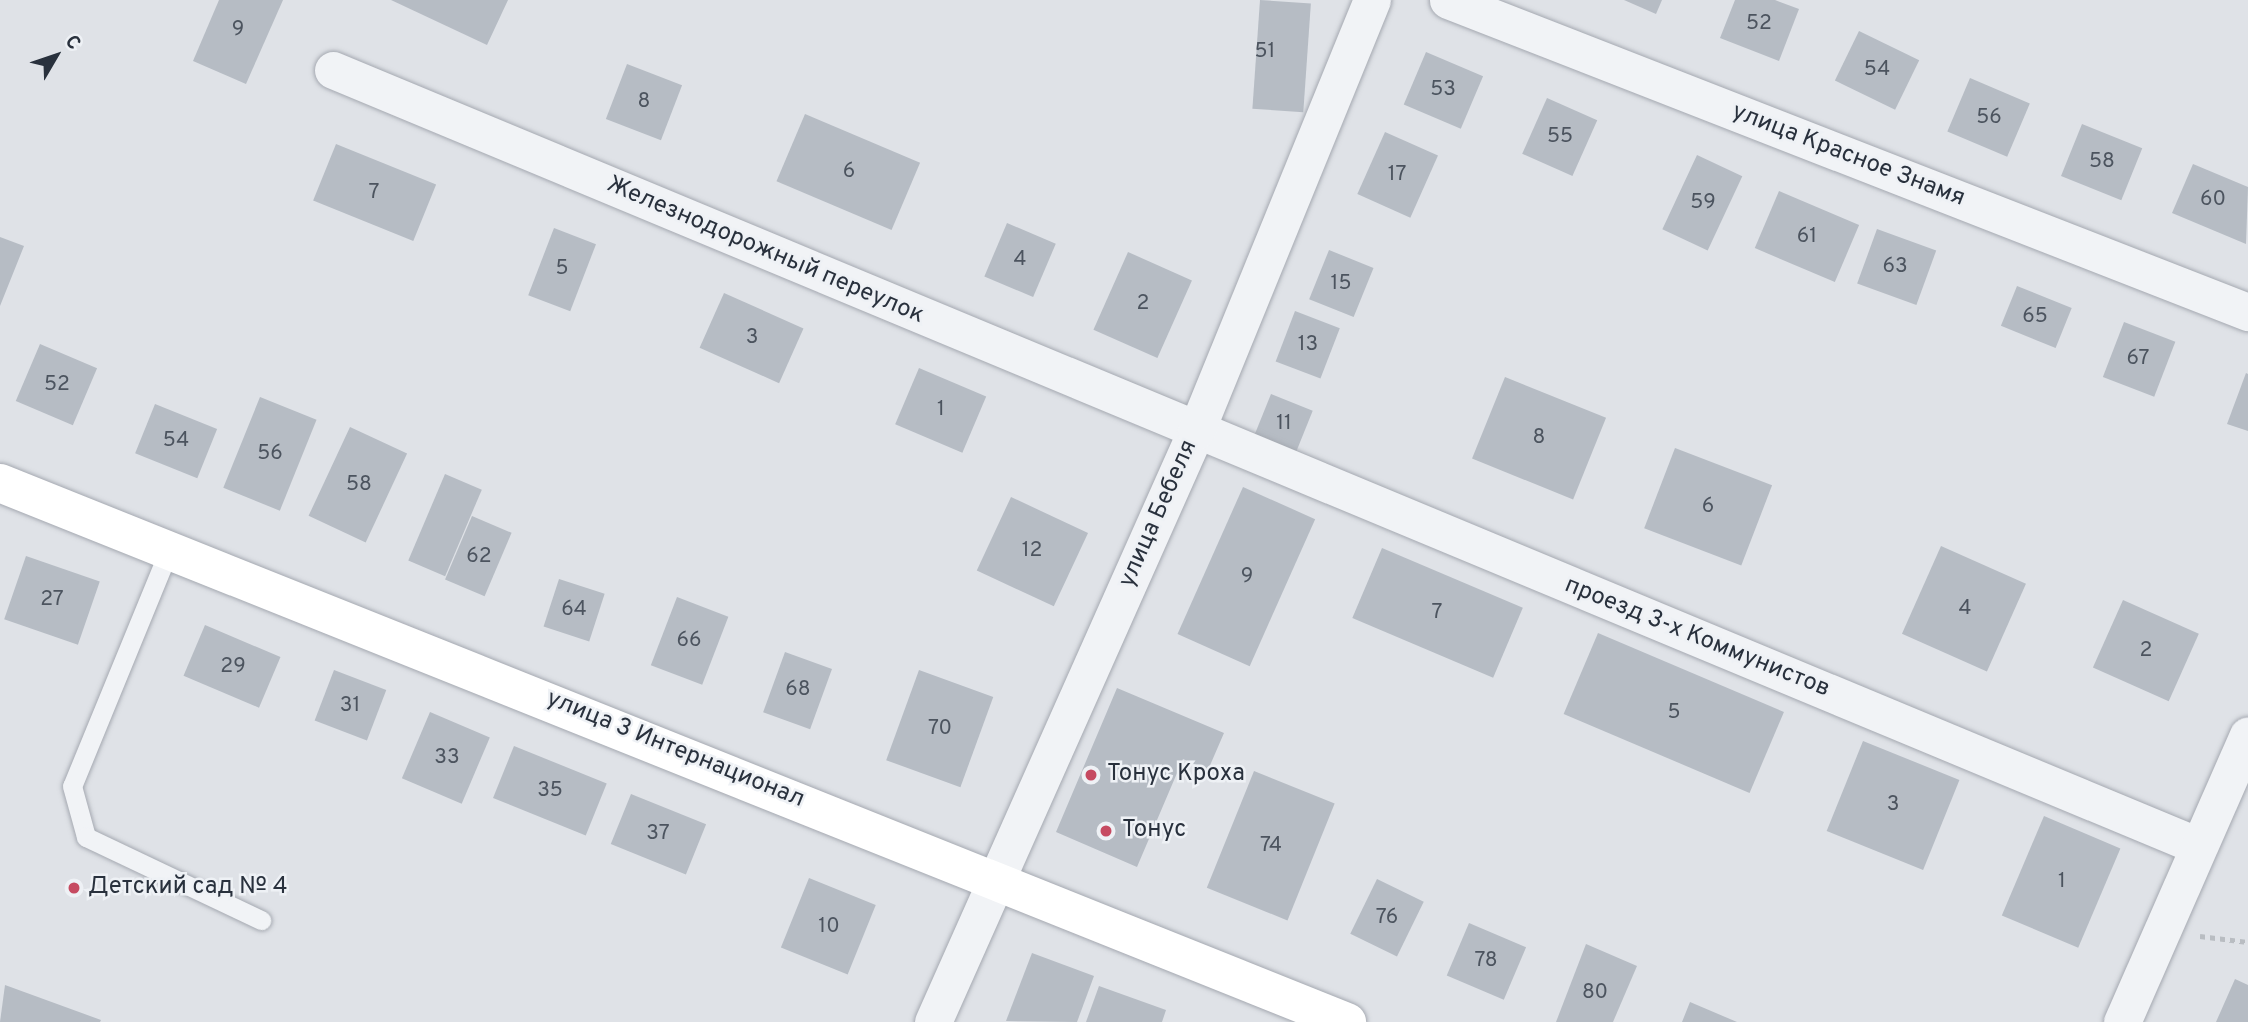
<!DOCTYPE html>
<meta charset="utf-8">
<style>
body{margin:0}
#map{position:relative;width:2248px;height:1022px;overflow:hidden;background:#dfe2e7;font-family:Overpass,sans-serif}
div>[style]{position:absolute}
[style*='--x']{left:calc(var(--x)*1px);top:calc(var(--y)*1px);width:calc(var(--w)*1px);rotate:calc(var(--a)*1deg)}
.building>*{inset:0;background:#b6bcc4;transform-origin:0 0}
.path>*{height:4.5px;margin-top:-2.25px;transform-origin:0;background:repeating-linear-gradient(90deg,#b9bdc2 0 5px,transparent 0 10px)}
.roads{filter:drop-shadow(0 0 2px #a5a9b1) drop-shadow(0 0 2px #a5a9b1)}
.service>*{height:19px;margin:-9.5px;padding:0 9.5px;transform-origin:9.5px;border-radius:9.5px;background:#f1f3f6}
.minor>*{height:37px;margin:-18.5px;padding:0 18.5px;transform-origin:18.5px;border-radius:18.5px;background:#f1f3f6}
.secondary>*{height:38px;margin:-19px;padding:0 19px;transform-origin:19px;border-radius:19px;background:#fff}
.dots>*{width:19px;height:19px;translate:-50% -50%;box-sizing:border-box;border:4px solid #eef1f5;border-radius:50%}
span{translate:-50% -50%;white-space:nowrap;text-align:center;line-height:1.15;-webkit-text-stroke:5px #eef1f5;paint-order:stroke}
.number-label{font-size:21px;color:#4c545f}
.number-label span{-webkit-text-stroke-width:0}
.street-label{font-size:24px;color:#29313d}
.poi-label{font-size:24px;color:#29313d}
.left{translate:0 -50%;text-align:left}
.north{position:absolute;left:21px;top:21px;width:70px;height:70px;-webkit-text-stroke:5px #eef1f5;paint-order:stroke;rotate:51deg;font-size:19px;font-weight:700;line-height:28px;text-align:center;color:#29313d}
.north::after{content:'';display:block;margin:auto;width:24px;height:32px;background:#29313d;clip-path:polygon(50% 0,100% 100%,50% 72%,0 100%)}
</style>
<div id="map">
<div class="building">
<i style="clip-path:polygon(219px 0,283px 0,246px 84px,193px 61px)"></i>
<i style="clip-path:polygon(391px 0,508px 0,487px 45px)"></i>
<i style="left:1260px;top:0;width:51px;height:109px;rotate:4deg"></i>
<i style="clip-path:polygon(1624px 0,1662px 0,1656px 14px)"></i>
<i style="clip-path:polygon(1735px 0,1775px 0,1799px 9px,1779px 61px,1720px 38px)"></i>
<i style="left:1859px;top:31px;width:67px;height:55px;rotate:26deg"></i>
<i style="left:1426px;top:52px;width:62px;height:57px;rotate:23deg"></i>
<i style="left:627px;top:64px;width:59px;height:59px;rotate:21deg"></i>
<i style="left:1970px;top:78px;width:65px;height:58px;rotate:23deg"></i>
<i style="left:1547px;top:98px;width:55px;height:61px;rotate:24deg"></i>
<i style="left:805px;top:114px;width:125px;height:73px;rotate:23deg"></i>
<i style="left:2082px;top:124px;width:65px;height:56px;rotate:22deg"></i>
<i style="left:1385px;top:132px;width:58px;height:68px;rotate:24deg"></i>
<i style="left:336px;top:144px;width:108px;height:61px;rotate:22deg"></i>
<i style="left:1697px;top:155px;width:50px;height:82px;rotate:25deg"></i>
<i style="clip-path:polygon(2193px 164px,2248px 187px,2246px 244px,2172px 213px)"></i>
<i style="left:1779px;top:191px;width:87px;height:62px;rotate:23deg"></i>
<i style="left:1007px;top:223px;width:53px;height:58px;rotate:23deg"></i>
<i style="left:554px;top:228px;width:45px;height:72px;rotate:21deg"></i>
<i style="left:1877px;top:229px;width:63px;height:58px;rotate:20deg"></i>
<i style="clip-path:polygon(0 237px,24px 246px,0 306px)"></i>
<i style="left:1329px;top:250px;width:48px;height:53px;rotate:22deg"></i>
<i style="left:1128px;top:252px;width:70px;height:85px;rotate:24deg"></i>
<i style="left:2017px;top:286px;width:59px;height:43px;rotate:22deg"></i>
<i style="left:724px;top:293px;width:87px;height:60px;rotate:24deg"></i>
<i style="left:1295px;top:311px;width:48px;height:54px;rotate:21deg"></i>
<i style="left:2124px;top:322px;width:55px;height:59px;rotate:21deg"></i>
<i style="left:40px;top:344px;width:62px;height:62px;rotate:23deg"></i>
<i style="left:919px;top:368px;width:73px;height:61px;rotate:23deg"></i>
<i style="clip-path:polygon(2246px 373px,2248px 374px,2248px 431px,2227px 424px)"></i>
<i style="left:1505px;top:377px;width:109px;height:88px;rotate:22deg"></i>
<i style="left:1271px;top:394px;width:45px;height:46px;rotate:22deg"></i>
<i style="left:260px;top:397px;width:61px;height:98px;rotate:22deg"></i>
<i style="left:155px;top:404px;width:67px;height:53px;rotate:22deg"></i>
<i style="left:350px;top:427px;width:63px;height:98px;rotate:25deg"></i>
<i style="left:1675px;top:448px;width:104px;height:86px;rotate:21deg"></i>
<i style="left:445px;top:474px;width:40px;height:94px;rotate:23deg"></i>
<i style="left:1243px;top:487px;width:79px;height:161px;rotate:24deg"></i>
<i style="left:1011px;top:497px;width:85px;height:81px;rotate:25deg"></i>
<i style="left:472px;top:516px;width:43px;height:69px;rotate:23deg"></i>
<i style="left:1941px;top:546px;width:93px;height:96px;rotate:24deg"></i>
<i style="left:1382px;top:548px;width:153px;height:76px;rotate:23deg"></i>
<i style="left:26px;top:556px;width:78px;height:67px;rotate:19deg"></i>
<i style="left:559px;top:579px;width:48px;height:50px;rotate:18deg"></i>
<i style="left:677px;top:597px;width:55px;height:73px;rotate:21deg"></i>
<i style="left:2123px;top:600px;width:83px;height:74px;rotate:24deg"></i>
<i style="left:205px;top:625px;width:82px;height:55px;rotate:23deg"></i>
<i style="left:1598px;top:633px;width:202px;height:88px;rotate:23deg"></i>
<i style="left:785px;top:652px;width:50px;height:64px;rotate:20deg"></i>
<i style="left:334px;top:670px;width:56px;height:54px;rotate:21deg"></i>
<i style="left:919px;top:670px;width:79px;height:96px;rotate:20deg"></i>
<i style="clip-path:polygon(1117px 688px,1224px 733px,1208px 770px,1183px 759px,1137px 867px,1056px 832px)"></i>
<i style="left:430px;top:712px;width:65px;height:72px;rotate:23deg"></i>
<i style="left:1863px;top:741px;width:104px;height:97px;rotate:22deg"></i>
<i style="left:514px;top:746px;width:100px;height:56px;rotate:22deg"></i>
<i style="left:1254px;top:771px;width:87px;height:126px;rotate:22deg"></i>
<i style="left:631px;top:794px;width:81px;height:54px;rotate:22deg"></i>
<i style="left:2044px;top:816px;width:83px;height:108px;rotate:23deg"></i>
<i style="left:809px;top:878px;width:72px;height:75px;rotate:22deg"></i>
<i style="left:1377px;top:879px;width:52px;height:61px;rotate:26deg"></i>
<i style="left:1469px;top:923px;width:62px;height:57px;rotate:23deg"></i>
<i style="clip-path:polygon(1586px 944px,1637px 966px,1613px 1022px,1556px 1022px)"></i>
<i style="clip-path:polygon(1032px 953px,1094px 976px,1077px 1022px,1006px 1021px)"></i>
<i style="clip-path:polygon(2235px 979px,2248px 985px,2248px 1022px,2216px 1022px)"></i>
<i style="clip-path:polygon(5px 985px,101px 1020px,100px 1022px,0 1022px)"></i>
<i style="clip-path:polygon(1099px 986px,1166px 1010px,1162px 1022px,1086px 1022px)"></i>
<i style="clip-path:polygon(1690px 1002px,1737px 1022px,1682px 1022px)"></i>
</div>
<div class="path">
<i style="--x:2200;--y:936;--w:48;--a:7.1"></i>
</div>
<div class="roads">
<div class="service">
<i style="--x:169;--y:550;--w:255;--a:112.3"></i>
<i style="--x:72;--y:786;--w:53;--a:74.6"></i>
<i style="--x:86;--y:837;--w:194;--a:25.4"></i>
</div>
<div class="minor">
<i style="--x:1448;--y:0;--w:859;--a:21.31"></i>
<i style="--x:333;--y:70;--w:2020;--a:22.59"></i>
<i style="--x:933;--y:1022;--w:647;--a:-66.01"></i>
<i style="--x:1196;--y:431;--w:466;--a:-67.8"></i>
<i style="--x:2122;--y:1022;--w:313;--a:-66.3"></i>
</div>
<div class="secondary">
<i style="--x:0;--y:483;--w:1451;--a:21.81"></i>
</div>
</div>
<div class="dots">
<i style="left:1091px;top:775px;background:#c64a61"></i>
<i style="left:1106px;top:831px;background:#c64a61"></i>
<i style="left:74px;top:888px;background:#c64a61"></i>
</div>
<div class="number-label">
<span style="left:1759px;top:24px">52</span>
<span style="left:238px;top:30px">9</span>
<span style="left:1265px;top:52px">51</span>
<span style="left:1877px;top:70px">54</span>
<span style="left:1443px;top:90px">53</span>
<span style="left:644px;top:102px">8</span>
<span style="left:1989px;top:118px">56</span>
<span style="left:1560px;top:137px">55</span>
<span style="left:2102px;top:162px">58</span>
<span style="left:849px;top:172px">6</span>
<span style="left:1397px;top:175px">17</span>
<span style="left:374px;top:193px">7</span>
<span style="left:2213px;top:200px">60</span>
<span style="left:1703px;top:203px">59</span>
<span style="left:1807px;top:237px">61</span>
<span style="left:1020px;top:260px">4</span>
<span style="left:1895px;top:267px">63</span>
<span style="left:562px;top:269px">5</span>
<span style="left:1341px;top:284px">15</span>
<span style="left:1143px;top:304px">2</span>
<span style="left:2035px;top:317px">65</span>
<span style="left:752px;top:338px">3</span>
<span style="left:1308px;top:345px">13</span>
<span style="left:2138px;top:359px">67</span>
<span style="left:57px;top:385px">52</span>
<span style="left:941px;top:410px">1</span>
<span style="left:1284px;top:424px">11</span>
<span style="left:1539px;top:438px">8</span>
<span style="left:176px;top:441px">54</span>
<span style="left:270px;top:454px">56</span>
<span style="left:359px;top:485px">58</span>
<span style="left:1708px;top:507px">6</span>
<span style="left:1032px;top:551px">12</span>
<span style="left:479px;top:557px">62</span>
<span style="left:1247px;top:577px">9</span>
<span style="left:52px;top:600px">27</span>
<span style="left:1965px;top:609px">4</span>
<span style="left:574px;top:610px">64</span>
<span style="left:1437px;top:613px">7</span>
<span style="left:689px;top:641px">66</span>
<span style="left:2146px;top:651px">2</span>
<span style="left:233px;top:667px">29</span>
<span style="left:798px;top:690px">68</span>
<span style="left:350px;top:706px">31</span>
<span style="left:1674px;top:713px">5</span>
<span style="left:940px;top:729px">70</span>
<span style="left:447px;top:758px">33</span>
<span style="left:550px;top:791px">35</span>
<span style="left:1893px;top:805px">3</span>
<span style="left:658px;top:834px">37</span>
<span style="left:1271px;top:846px">74</span>
<span style="left:2062px;top:882px">1</span>
<span style="left:1387px;top:918px">76</span>
<span style="left:829px;top:927px">10</span>
<span style="left:1486px;top:961px">78</span>
<span style="left:1595px;top:993px">80</span>
</div>
<div class="street-label">
<span style="left:1848px;top:156px;rotate:21deg">улица Красное Знамя</span>
<span style="left:765px;top:251px;rotate:23deg">Железнодорожный переулок</span>
<span style="left:1159px;top:514px;rotate:-66deg">улица Бебеля</span>
<span style="left:1697px;top:638px;rotate:22deg">проезд 3-х Коммунистов</span>
<span style="left:675px;top:750px;rotate:22deg">улица 3 Интернационал</span>
</div>
<div class="poi-label">
<span class="left" style="left:1107px;top:775px">Тонус Кроха</span>
<span class="left" style="left:1122px;top:831px">Тонус</span>
<span class="left" style="left:88px;top:888px">Детский сад № 4</span>
</div>
<div class="north">С</div>
</div>
